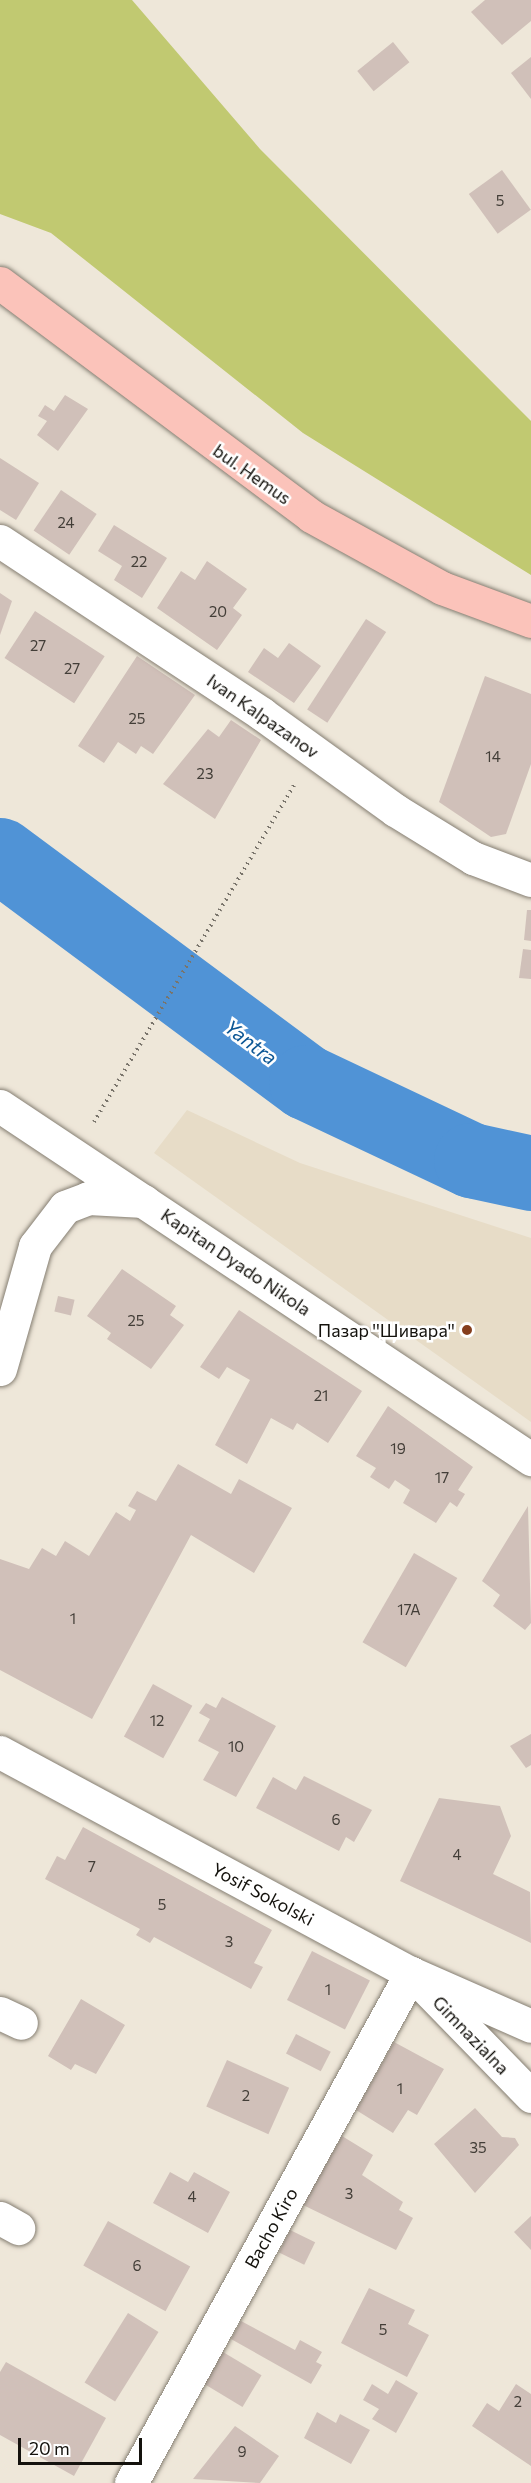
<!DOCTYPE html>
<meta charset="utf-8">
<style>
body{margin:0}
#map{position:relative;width:531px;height:2483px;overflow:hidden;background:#eee7d9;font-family:Commissioner,sans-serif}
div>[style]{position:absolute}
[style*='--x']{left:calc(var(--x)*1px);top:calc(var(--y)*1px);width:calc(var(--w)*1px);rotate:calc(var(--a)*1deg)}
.built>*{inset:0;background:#e7dcc7}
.green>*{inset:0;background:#c1c971}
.river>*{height:75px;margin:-37.5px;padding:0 37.5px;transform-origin:37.5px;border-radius:37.5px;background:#5093d6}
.building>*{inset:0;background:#d0c0b9;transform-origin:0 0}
.path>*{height:4px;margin-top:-2px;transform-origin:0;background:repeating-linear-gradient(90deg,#79746b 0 1.5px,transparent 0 6px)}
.roads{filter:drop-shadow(0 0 2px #857e72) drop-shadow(0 0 2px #857e72)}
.minor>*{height:33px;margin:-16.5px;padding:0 16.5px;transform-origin:16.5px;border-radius:16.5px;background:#fff}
.major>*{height:33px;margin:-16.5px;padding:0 16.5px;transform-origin:16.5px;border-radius:16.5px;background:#fbc3ba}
.dots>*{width:16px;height:16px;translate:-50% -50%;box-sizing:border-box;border:3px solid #fff;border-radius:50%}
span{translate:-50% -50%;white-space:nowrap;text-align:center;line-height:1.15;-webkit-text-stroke:5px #fff;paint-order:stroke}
.number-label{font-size:15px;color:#433e38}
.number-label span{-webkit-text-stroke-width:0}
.street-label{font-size:18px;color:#14120d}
.poi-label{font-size:18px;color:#14120d}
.right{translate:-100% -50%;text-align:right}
.water-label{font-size:20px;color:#0d5795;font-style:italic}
.scale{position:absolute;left:18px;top:2438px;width:124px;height:27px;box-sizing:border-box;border:3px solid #14120d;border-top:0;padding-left:8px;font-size:18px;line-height:21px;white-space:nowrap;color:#14120d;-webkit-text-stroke:4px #fff;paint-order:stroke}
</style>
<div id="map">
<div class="built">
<i style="clip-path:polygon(187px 1110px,300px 1163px,531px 1238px,531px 1422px,154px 1153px)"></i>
</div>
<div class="green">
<i style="clip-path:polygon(0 0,132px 0,260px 149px,531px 421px,531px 575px,303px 433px,51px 233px,0 214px)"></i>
</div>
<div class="river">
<i style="--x:0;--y:855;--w:381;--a:36.6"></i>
<i style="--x:306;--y:1082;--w:183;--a:25.3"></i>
<i style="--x:471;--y:1160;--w:61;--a:12.2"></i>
</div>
<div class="building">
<i style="clip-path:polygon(485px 0,531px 0,531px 21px,502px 45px,471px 12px)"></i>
<i style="left:393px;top:42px;width:26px;height:46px;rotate:51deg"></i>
<i style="clip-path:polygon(531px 57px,531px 99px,511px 73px)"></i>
<i style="left:502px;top:170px;width:49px;height:41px;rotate:54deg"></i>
<i style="clip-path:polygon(65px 395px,88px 409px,58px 451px,37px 435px,47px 421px,38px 416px,45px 405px,54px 411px)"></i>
<i style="clip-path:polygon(0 458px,39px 483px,16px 520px,0 510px)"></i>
<i style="left:61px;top:490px;width:43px;height:49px;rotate:34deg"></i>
<i style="clip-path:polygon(114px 525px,167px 558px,142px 598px,114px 580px,122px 566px,98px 551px)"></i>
<i style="clip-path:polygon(207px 561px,247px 589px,233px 608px,242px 615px,217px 650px,157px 608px,181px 571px,195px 580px)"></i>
<i style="clip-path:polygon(0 593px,12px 601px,0 635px)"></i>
<i style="left:35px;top:611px;width:83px;height:56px;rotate:33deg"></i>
<i style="left:366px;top:619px;width:24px;height:108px;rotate:33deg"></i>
<i style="clip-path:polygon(289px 643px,321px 666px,294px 703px,248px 672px,264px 648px,278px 658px)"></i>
<i style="clip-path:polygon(137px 656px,195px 695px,153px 754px,141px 746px,136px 754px,118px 742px,104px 763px,78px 746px)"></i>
<i style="clip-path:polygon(485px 676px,531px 694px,531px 764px,506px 834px,491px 837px,439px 802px)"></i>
<i style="clip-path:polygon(231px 720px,261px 740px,215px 819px,163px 784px,208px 729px,219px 737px)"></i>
<i style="clip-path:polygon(527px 910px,531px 910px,531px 941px,524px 940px)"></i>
<i style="clip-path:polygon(523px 949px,531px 950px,531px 979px,519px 978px)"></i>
<i style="clip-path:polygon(122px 1269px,176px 1306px,170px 1315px,184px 1325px,151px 1369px,107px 1339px,111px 1333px,87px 1316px)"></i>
<i style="left:58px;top:1296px;width:17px;height:16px;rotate:13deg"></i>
<i style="clip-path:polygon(239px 1310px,362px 1391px,328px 1443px,297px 1423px,293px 1430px,271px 1418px,247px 1464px,215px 1445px,250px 1380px,227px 1367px,219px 1379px,200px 1367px)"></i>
<i style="clip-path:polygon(388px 1406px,473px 1467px,458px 1490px,465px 1494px,457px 1507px,450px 1502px,436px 1523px,403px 1503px,410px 1490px,395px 1480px,389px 1489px,370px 1477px,376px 1468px,356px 1456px)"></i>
<i style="clip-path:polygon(178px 1464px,231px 1494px,239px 1479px,292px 1508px,254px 1573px,191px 1535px,92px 1719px,0 1670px,0 1559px,29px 1569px,42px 1548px,56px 1556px,65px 1541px,89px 1556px,116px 1512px,130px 1521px,136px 1510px,128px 1506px,137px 1491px,156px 1501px)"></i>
<i style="clip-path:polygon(528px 1506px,531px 1623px,525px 1630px,493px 1606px,500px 1595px,482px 1581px)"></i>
<i style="left:414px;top:1553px;width:50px;height:103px;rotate:30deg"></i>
<i style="left:153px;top:1684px;width:45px;height:60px;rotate:29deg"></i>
<i style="clip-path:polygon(222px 1697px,276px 1726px,236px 1797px,203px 1780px,219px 1752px,198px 1741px,210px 1719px,199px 1713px,206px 1703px,216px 1708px)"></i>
<i style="clip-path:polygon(531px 1734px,531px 1765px,526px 1768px,510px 1746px)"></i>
<i style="clip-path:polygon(304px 1776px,372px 1810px,354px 1842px,346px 1837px,339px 1851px,256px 1808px,273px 1777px,296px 1790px)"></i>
<i style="clip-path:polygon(439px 1798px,500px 1806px,511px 1836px,493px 1874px,530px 1892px,531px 1943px,400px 1881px)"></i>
<i style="clip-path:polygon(83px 1827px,272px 1930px,254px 1963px,263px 1967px,251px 1989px,154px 1937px,150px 1943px,136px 1935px,140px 1929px,45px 1879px,57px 1856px,65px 1860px)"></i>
<i style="left:312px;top:1951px;width:65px;height:55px;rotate:27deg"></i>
<i style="clip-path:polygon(81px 1999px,125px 2025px,96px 2074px,75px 2064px,71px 2070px,48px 2056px)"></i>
<i style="left:296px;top:2034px;width:39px;height:22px;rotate:27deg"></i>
<i style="clip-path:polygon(394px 2042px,444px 2069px,417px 2115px,408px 2110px,393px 2133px,356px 2110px)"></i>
<i style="left:227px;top:2060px;width:68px;height:51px;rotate:24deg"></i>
<i style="clip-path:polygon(475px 2108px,502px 2137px,515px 2138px,519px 2145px,475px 2193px,434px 2144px)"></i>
<i style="clip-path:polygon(342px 2136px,373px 2155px,362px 2175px,403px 2202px,399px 2210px,413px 2218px,396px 2250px,303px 2205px)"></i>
<i style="clip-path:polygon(170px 2172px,188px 2182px,194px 2172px,230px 2192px,208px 2233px,153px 2203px)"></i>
<i style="clip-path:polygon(531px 2216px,531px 2250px,514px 2232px)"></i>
<i style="left:108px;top:2221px;width:94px;height:51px;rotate:29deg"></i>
<i style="left:290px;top:2230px;width:28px;height:25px;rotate:26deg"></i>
<i style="clip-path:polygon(369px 2288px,415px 2310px,408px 2324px,429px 2335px,407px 2377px,341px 2343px)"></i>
<i style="left:128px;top:2313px;width:36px;height:82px;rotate:32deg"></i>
<i style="clip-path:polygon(241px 2321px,295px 2350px,300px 2340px,322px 2352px,316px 2362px,322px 2365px,311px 2384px,231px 2339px)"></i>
<i style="left:223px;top:2352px;width:45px;height:37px;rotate:31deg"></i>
<i style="clip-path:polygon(6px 2362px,106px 2418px,74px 2476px,0 2435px,0 2372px)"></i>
<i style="clip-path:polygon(396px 2380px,418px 2393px,396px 2433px,372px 2419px,379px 2409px,363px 2400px,372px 2384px,388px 2394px)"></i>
<i style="clip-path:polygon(516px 2384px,531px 2394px,531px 2466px,472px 2426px,487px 2403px,499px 2411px)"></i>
<i style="clip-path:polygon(317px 2412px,336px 2423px,340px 2414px,370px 2430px,351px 2464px,304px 2438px)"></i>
<i style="clip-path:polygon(235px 2426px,279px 2456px,260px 2483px,193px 2479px)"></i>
</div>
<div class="path">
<i style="--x:94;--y:1122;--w:394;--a:-59.3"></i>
</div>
<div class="roads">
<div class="minor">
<i style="--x:0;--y:541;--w:314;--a:33.4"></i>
<i style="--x:262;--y:714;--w:164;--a:35.8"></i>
<i style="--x:395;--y:810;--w:92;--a:31.6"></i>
<i style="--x:473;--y:858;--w:62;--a:20.8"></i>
<i style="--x:0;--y:1106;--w:638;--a:33.62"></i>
<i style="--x:0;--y:1369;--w:128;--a:-74.1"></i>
<i style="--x:35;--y:1246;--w:49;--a:-52.4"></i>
<i style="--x:65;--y:1207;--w:25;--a:-21"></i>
<i style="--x:88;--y:1198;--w:56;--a:3.1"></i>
<i style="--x:0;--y:1752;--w:467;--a:28.3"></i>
<i style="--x:411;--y:1973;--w:131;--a:23.8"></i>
<i style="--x:423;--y:1985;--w:155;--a:45.8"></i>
<i style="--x:0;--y:2013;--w:23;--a:25"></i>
<i style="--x:0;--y:2218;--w:21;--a:29"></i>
<i style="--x:131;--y:2483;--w:582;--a:-61.23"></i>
</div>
<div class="major">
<i style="--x:0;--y:283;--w:389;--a:36.8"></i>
<i style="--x:311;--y:516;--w:149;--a:28.8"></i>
<i style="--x:442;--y:588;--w:95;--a:20.3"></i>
</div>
</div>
<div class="dots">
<i style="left:467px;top:1330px;background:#853e1d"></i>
</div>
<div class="number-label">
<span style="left:500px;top:201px">5</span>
<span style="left:66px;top:523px">24</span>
<span style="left:139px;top:562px">22</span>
<span style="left:218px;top:612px">20</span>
<span style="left:38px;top:646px">27</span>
<span style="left:72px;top:669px">27</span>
<span style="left:137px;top:719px">25</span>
<span style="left:493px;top:757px">14</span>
<span style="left:205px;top:774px">23</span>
<span style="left:136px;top:1321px">25</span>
<span style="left:321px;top:1396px">21</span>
<span style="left:398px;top:1449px">19</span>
<span style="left:442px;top:1478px">17</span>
<span style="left:409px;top:1610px">17А</span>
<span style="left:73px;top:1619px">1</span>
<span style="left:157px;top:1721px">12</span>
<span style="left:236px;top:1747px">10</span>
<span style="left:336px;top:1820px">6</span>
<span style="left:457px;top:1855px">4</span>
<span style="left:92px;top:1867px">7</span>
<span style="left:162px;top:1905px">5</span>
<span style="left:229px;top:1942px">3</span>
<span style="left:328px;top:1990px">1</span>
<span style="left:400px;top:2089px">1</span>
<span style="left:246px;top:2096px">2</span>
<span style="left:478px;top:2148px">35</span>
<span style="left:349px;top:2194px">3</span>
<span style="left:192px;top:2197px">4</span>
<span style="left:137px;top:2266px">6</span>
<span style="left:383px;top:2330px">5</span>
<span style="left:518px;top:2402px">2</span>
<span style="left:242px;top:2452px">9</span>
</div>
<div class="street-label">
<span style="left:252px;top:474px;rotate:35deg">bul. Hemus</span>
<span style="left:263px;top:716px;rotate:35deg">Ivan Kalpazanov</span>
<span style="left:236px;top:1262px;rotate:34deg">Kapitan Dyado Nikola</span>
<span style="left:263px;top:1894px;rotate:28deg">Yosif Sokolski</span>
<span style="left:471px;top:2035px;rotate:46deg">Gimnazialna</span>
<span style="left:271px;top:2228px;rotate:-61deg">Bacho Kiro</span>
</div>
<div class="poi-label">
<span class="right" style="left:455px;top:1330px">Пазар ''Шивара''</span>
</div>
<div class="water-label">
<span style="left:251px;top:1042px;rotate:37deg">Yantra</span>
</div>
<div class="scale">20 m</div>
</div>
